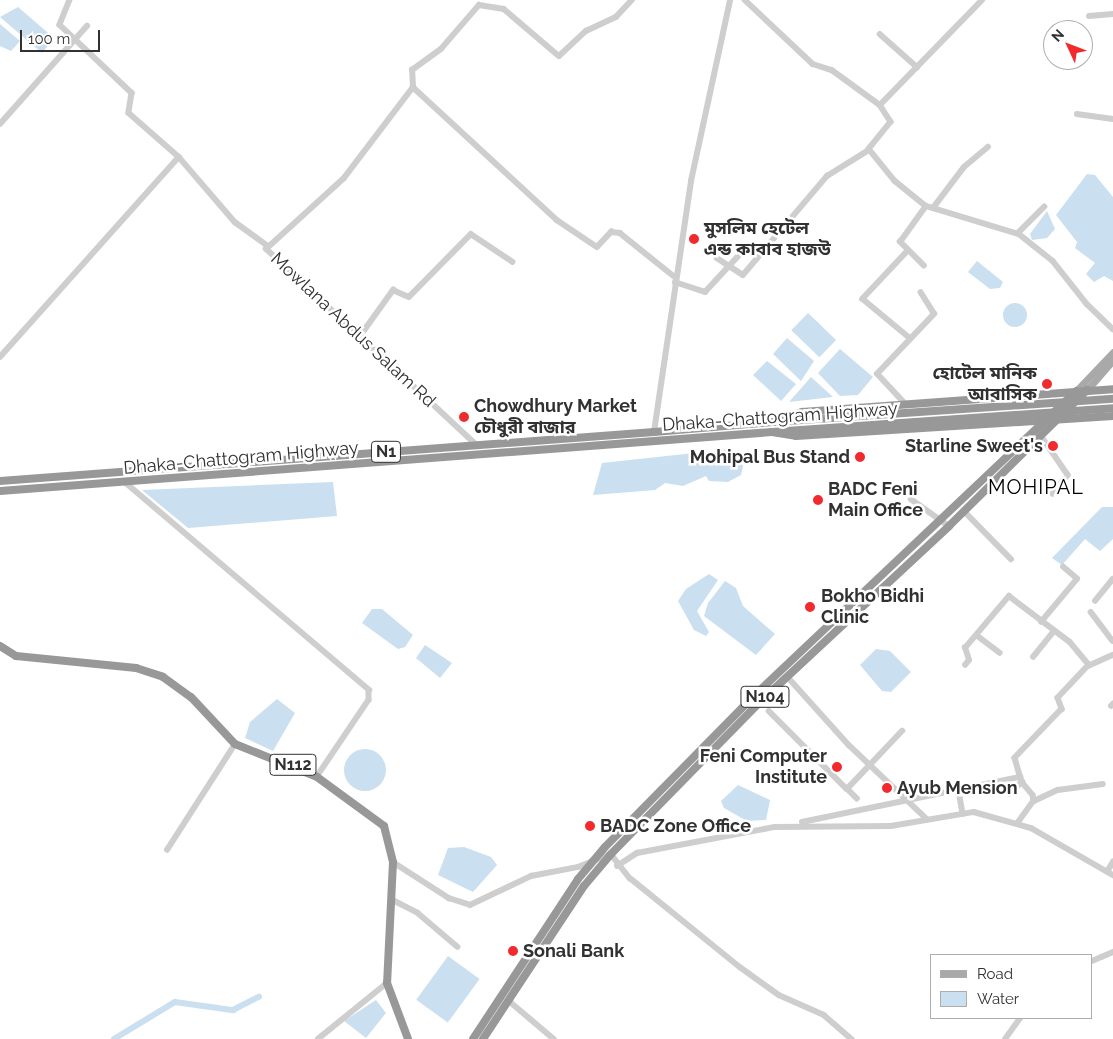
<!DOCTYPE html>
<meta charset="utf-8">
<style>
body{margin:0}
#map{position:relative;width:1113px;height:1039px;overflow:hidden;background:#fff;font-family:Raleway,"Noto Sans Bengali",sans-serif}
div>[style]{position:absolute}
[style*='--x']{left:calc(var(--x)*1px);top:calc(var(--y)*1px);width:calc(var(--w)*1px);rotate:calc(var(--a)*1deg)}
.water>*{inset:0;background:#cadfef;transform-origin:0 0}
.round{border-radius:50%}
.canal>*{height:5.5px;margin:-2.75px;padding:0 2.75px;transform-origin:2.75px;border-radius:2.75px;background:#cadfef}
.minor>*{height:5.5px;margin:-2.75px;padding:0 2.75px;transform-origin:2.75px;border-radius:2.75px;background:#cecece}
.major>*{height:7px;margin:-3.5px;padding:0 3.5px;transform-origin:3.5px;border-radius:3.5px;background:#a9a9a9}
.highway>*{height:8px;margin:-4px;padding:0 4px;transform-origin:4px;border-radius:4px;background:#989898}
.highway-bridge>*{height:8px;margin:-4px;padding:0 4px;transform-origin:4px;border-radius:4px;background:#989898}
.dots>*{width:14px;height:14px;translate:-50% -50%;box-sizing:border-box;border:2px solid #fff;border-radius:50%}
span{translate:-50% -50%;white-space:nowrap;text-align:center;line-height:1.15;-webkit-text-stroke:5px #fff;paint-order:stroke}
.shield-label span{padding:1px 4px;background:#fff;border:1px solid;border-radius:4px;-webkit-text-stroke-width:0}
.shield-label{font-size:16px;color:#313131;font-weight:700}
.poi-label{font-size:18px;color:#313131;font-weight:700}
.left{translate:0 -50%;text-align:left}
.right{translate:-100% -50%;text-align:right}
.street-label{font-size:18px;color:#313131}
.quarter-label{font-size:20px;color:#000;letter-spacing:1px}
.legend{position:absolute;left:930px;top:954px;width:162px;height:65px;box-sizing:border-box;background:#fff;border:1px solid #adadad;margin:0;padding:6px 9px;list-style:none;font-size:15px;color:#313131}
.legend li{display:flex;align-items:center;gap:10px;height:25px}
.legend b{width:25px;border:1px solid #adadad}
.north{position:absolute;left:1043px;top:20px;width:50px;height:50px;box-sizing:border-box;background:#fff;border:1px solid #adadad;border-radius:50%;rotate:313deg;font-size:14px;font-weight:700;line-height:20px;text-align:center;color:#313131}
.north::after{content:'';display:block;margin:auto;width:18px;height:22px;background:#f12a2e;clip-path:polygon(50% 0,100% 100%,50% 72%,0 100%)}
.scale{position:absolute;left:20px;top:30px;width:80px;height:22px;box-sizing:border-box;border:2px solid #313131;border-top:0;padding-left:6px;font-size:15px;line-height:18px;white-space:nowrap;color:#313131;-webkit-text-stroke:4px #fff;paint-order:stroke}
</style>
<div id="map">
<div class="water">
<i style="clip-path:polygon(18px 7px,54px 38px,42px 53px,0 17px)"></i>
<i style="clip-path:polygon(0 24px,20px 41px,11px 51px,0 46px)"></i>
<i style="clip-path:polygon(1087px 174px,1095px 175px,1113px 197px,1113px 281px,1104px 276px,1094px 282px,1086px 274px,1095px 263px,1075px 248px,1077px 242px,1056px 215px)"></i>
<i style="clip-path:polygon(1047px 211px,1055px 229px,1047px 238px,1032px 240px,1030px 234px)"></i>
<i style="clip-path:polygon(977px 261px,1003px 282px,1000px 288px,990px 289px,968px 272px)"></i>
<i class="round" style="left:1003px;top:303px;width:24px;height:24px"></i>
<i style="left:808px;top:313px;width:39px;height:24px;rotate:44deg"></i>
<i style="clip-path:polygon(787px 338px,814px 361px,801px 381px,773px 354px)"></i>
<i style="clip-path:polygon(840px 349px,873px 377px,858px 395px,840px 396px,818px 373px)"></i>
<i style="clip-path:polygon(767px 361px,796px 384px,781px 401px,753px 375px)"></i>
<i style="clip-path:polygon(811px 377px,833px 397px,789px 402px)"></i>
<i style="clip-path:polygon(731px 449px,743px 466px,741px 475px,728px 482px,709px 481px,706px 476px,683px 486px,665px 483px,655px 490px,593px 495px,602px 463px)"></i>
<i style="clip-path:polygon(333px 482px,337px 516px,188px 528px,142px 490px)"></i>
<i style="clip-path:polygon(1102px 507px,1113px 507px,1113px 539px,1100px 551px,1085px 539px,1062px 565px,1052px 558px)"></i>
<i style="clip-path:polygon(709px 574px,718px 580px,697px 611px,709px 632px,706px 636px,694px 630px,678px 601px,686px 589px)"></i>
<i style="clip-path:polygon(725px 581px,736px 588px,743px 606px,775px 634px,756px 655px,704px 616px,708px 603px)"></i>
<i style="clip-path:polygon(372px 609px,382px 609px,413px 635px,405px 647px,398px 649px,362px 623px)"></i>
<i style="clip-path:polygon(425px 645px,452px 663px,440px 678px,416px 658px)"></i>
<i style="clip-path:polygon(876px 649px,890px 651px,911px 672px,891px 692px,882px 691px,860px 665px)"></i>
<i style="clip-path:polygon(277px 699px,295px 713px,273px 751px,245px 738px,250px 722px)"></i>
<i class="round" style="left:344px;top:749px;width:42px;height:42px"></i>
<i style="clip-path:polygon(738px 785px,770px 800px,766px 820px,747px 821px,724px 808px,721px 801px)"></i>
<i style="clip-path:polygon(464px 847px,491px 857px,497px 865px,473px 892px,438px 875px,448px 848px)"></i>
<i style="left:448px;top:956px;width:39px;height:54px;rotate:36deg"></i>
<i style="clip-path:polygon(376px 1000px,386px 1013px,366px 1038px,344px 1021px)"></i>
</div>
<div class="canal">
<i style="--x:114;--y:1039;--w:71;--a:-31.2"></i>
<i style="--x:175;--y:1002;--w:59;--a:7.9"></i>
<i style="--x:233;--y:1010;--w:29;--a:-27"></i>
</div>
<div class="minor">
<i style="--x:70;--y:0;--w:27;--a:112"></i>
<i style="--x:60;--y:25;--w:99;--a:43.4"></i>
<i style="--x:132;--y:93;--w:20;--a:99"></i>
<i style="--x:129;--y:113;--w:67;--a:41.3"></i>
<i style="--x:179;--y:157;--w:86;--a:49.3"></i>
<i style="--x:235;--y:222;--w:41;--a:36"></i>
<i style="--x:745;--y:0;--w:93;--a:43.3"></i>
<i style="--x:813;--y:64;--w:20;--a:18"></i>
<i style="--x:832;--y:70;--w:59;--a:36.1"></i>
<i style="--x:880;--y:105;--w:20;--a:57"></i>
<i style="--x:891;--y:122;--w:35;--a:129"></i>
<i style="--x:869;--y:149;--w:41;--a:50.9"></i>
<i style="--x:895;--y:181;--w:40;--a:39"></i>
<i style="--x:926;--y:206;--w:97;--a:16.8"></i>
<i style="--x:1019;--y:234;--w:43;--a:38.5"></i>
<i style="--x:1053;--y:261;--w:55;--a:51.7"></i>
<i style="--x:1087;--y:304;--w:36;--a:44"></i>
<i style="--x:1089;--y:16;--w:24;--a:-5"></i>
<i style="--x:880;--y:34;--w:50;--a:41.7"></i>
<i style="--x:413;--y:87;--w:196;--a:42.7"></i>
<i style="--x:557;--y:220;--w:48;--a:34"></i>
<i style="--x:597;--y:247;--w:21;--a:-47"></i>
<i style="--x:611;--y:232;--w:9;--a:6"></i>
<i style="--x:620;--y:233;--w:70;--a:38.7"></i>
<i style="--x:880;--y:105;--w:146;--a:-45.8"></i>
<i style="--x:1077;--y:114;--w:36;--a:8"></i>
<i style="--x:0;--y:124;--w:131;--a:-48.4"></i>
<i style="--x:933;--y:208;--w:51;--a:-52.9"></i>
<i style="--x:964;--y:167;--w:31;--a:-40"></i>
<i style="--x:1018;--y:233;--w:37;--a:-45"></i>
<i style="--x:908;--y:251;--w:66;--a:133.2"></i>
<i style="--x:863;--y:299;--w:61;--a:39.7"></i>
<i style="--x:717;--y:258;--w:31;--a:33"></i>
<i style="--x:743;--y:275;--w:130;--a:-49.7"></i>
<i style="--x:827;--y:176;--w:49;--a:-31.8"></i>
<i style="--x:924;--y:266;--w:34;--a:-135"></i>
<i style="--x:900;--y:242;--w:44;--a:-54.2"></i>
<i style="--x:675;--y:282;--w:32;--a:18"></i>
<i style="--x:705;--y:292;--w:53;--a:-47.3"></i>
<i style="--x:360;--y:336;--w:57;--a:-54.3"></i>
<i style="--x:393;--y:290;--w:17;--a:24"></i>
<i style="--x:409;--y:297;--w:88;--a:-45.5"></i>
<i style="--x:471;--y:234;--w:50;--a:33.7"></i>
<i style="--x:0;--y:357;--w:268;--a:-48.2"></i>
<i style="--x:906;--y:405;--w:42;--a:-133.1"></i>
<i style="--x:877;--y:374;--w:83;--a:-46.5"></i>
<i style="--x:934;--y:314;--w:25;--a:-122"></i>
<i style="--x:654;--y:432;--w:254;--a:-81.6"></i>
<i style="--x:691;--y:181;--w:185;--a:-77.8"></i>
<i style="--x:1042;--y:437;--w:46;--a:55.6"></i>
<i style="--x:1068;--y:475;--w:24;--a:128"></i>
<i style="--x:476;--y:445;--w:287;--a:-137"></i>
<i style="--x:266;--y:249;--w:105;--a:-42.3"></i>
<i style="--x:344;--y:178;--w:114;--a:-52.8"></i>
<i style="--x:413;--y:87;--w:17;--a:-93"></i>
<i style="--x:412;--y:70;--w:36;--a:-36"></i>
<i style="--x:441;--y:49;--w:58;--a:-49.2"></i>
<i style="--x:479;--y:5;--w:25;--a:9"></i>
<i style="--x:504;--y:9;--w:72;--a:40.5"></i>
<i style="--x:559;--y:56;--w:37;--a:-43"></i>
<i style="--x:586;--y:31;--w:33;--a:-25"></i>
<i style="--x:616;--y:17;--w:23;--a:-47"></i>
<i style="--x:125;--y:482;--w:321;--a:40.4"></i>
<i style="--x:369;--y:690;--w:10;--a:90"></i>
<i style="--x:369;--y:700;--w:93;--a:124"></i>
<i style="--x:911;--y:499;--w:47;--a:35.4"></i>
<i style="--x:965;--y:512;--w:66;--a:45.6"></i>
<i style="--x:1095;--y:601;--w:28;--a:-51"></i>
<i style="--x:1091;--y:612;--w:36;--a:53"></i>
<i style="--x:1041;--y:622;--w:56;--a:-50.1"></i>
<i style="--x:1077;--y:579;--w:18;--a:-139"></i>
<i style="--x:979;--y:637;--w:26;--a:37"></i>
<i style="--x:1033;--y:657;--w:32;--a:-51"></i>
<i style="--x:965;--y:665;--w:6;--a:-51"></i>
<i style="--x:969;--y:660;--w:13;--a:-108"></i>
<i style="--x:965;--y:648;--w:68;--a:-49.8"></i>
<i style="--x:1009;--y:596;--w:76;--a:37"></i>
<i style="--x:1070;--y:642;--w:30;--a:50"></i>
<i style="--x:1089;--y:665;--w:45;--a:133.2"></i>
<i style="--x:1058;--y:698;--w:12;--a:70"></i>
<i style="--x:1062;--y:709;--w:68;--a:133.8"></i>
<i style="--x:1015;--y:758;--w:25;--a:74"></i>
<i style="--x:1088;--y:666;--w:27;--a:-24"></i>
<i style="--x:787;--y:676;--w:93;--a:48.1"></i>
<i style="--x:849;--y:745;--w:108;--a:43.5"></i>
<i style="--x:1111;--y:706;--w:3;--a:-45"></i>
<i style="--x:769;--y:711;--w:110;--a:45"></i>
<i style="--x:959;--y:791;--w:23;--a:80"></i>
<i style="--x:1009;--y:794;--w:18;--a:-43"></i>
<i style="--x:1022;--y:782;--w:17;--a:50"></i>
<i style="--x:1033;--y:795;--w:6;--a:81"></i>
<i style="--x:1034;--y:801;--w:27;--a:126"></i>
<i style="--x:857;--y:799;--w:14;--a:-135"></i>
<i style="--x:847;--y:789;--w:80;--a:-46.5"></i>
<i style="--x:1034;--y:801;--w:26;--a:-25"></i>
<i style="--x:1058;--y:790;--w:45;--a:-7.6"></i>
<i style="--x:802;--y:822;--w:223;--a:-11.7"></i>
<i style="--x:167;--y:850;--w:126;--a:-57.3"></i>
<i style="--x:393;--y:862;--w:67;--a:32.7"></i>
<i style="--x:449;--y:898;--w:22;--a:18"></i>
<i style="--x:470;--y:905;--w:68;--a:-25.4"></i>
<i style="--x:531;--y:876;--w:48;--a:-10.8"></i>
<i style="--x:578;--y:867;--w:35;--a:-22"></i>
<i style="--x:611;--y:854;--w:31;--a:52"></i>
<i style="--x:630;--y:878;--w:141;--a:39"></i>
<i style="--x:740;--y:967;--w:48;--a:35.7"></i>
<i style="--x:779;--y:995;--w:49;--a:24"></i>
<i style="--x:824;--y:1015;--w:37;--a:41"></i>
<i style="--x:617;--y:866;--w:24;--a:-33"></i>
<i style="--x:637;--y:853;--w:140;--a:-10.7"></i>
<i style="--x:775;--y:827;--w:116;--a:-0.5"></i>
<i style="--x:891;--y:826;--w:84;--a:-9.6"></i>
<i style="--x:974;--y:812;--w:59;--a:15.7"></i>
<i style="--x:1031;--y:828;--w:95;--a:29.8"></i>
<i style="--x:1107;--y:872;--w:12;--a:-59"></i>
<i style="--x:391;--y:899;--w:30;--a:27"></i>
<i style="--x:418;--y:913;--w:52;--a:40.4"></i>
<i style="--x:1092;--y:961;--w:23;--a:-23"></i>
<i style="--x:508;--y:1000;--w:60;--a:40.3"></i>
<i style="--x:318;--y:1039;--w:89;--a:-39.1"></i>
<i style="--x:1005;--y:1039;--w:26;--a:-54"></i>
</div>
<div class="major">
<i style="--x:1087;--y:390;--w:40;--a:-49"></i>
<i style="--x:1076;--y:391;--w:54;--a:-46.5"></i>
</div>
<div class="highway">
<i style="--x:0;--y:481;--w:656;--a:-4.28"></i>
<i style="--x:654;--y:432;--w:119;--a:-4.8"></i>
<i style="--x:773;--y:422;--w:31;--a:-19"></i>
<i style="--x:802;--y:412;--w:312;--a:-4.2"></i>
<i style="--x:0;--y:491;--w:774;--a:-4.37"></i>
<i style="--x:772;--y:432;--w:24;--a:9"></i>
<i style="--x:796;--y:436;--w:318;--a:-3.6"></i>
<i style="--x:0;--y:646;--w:19;--a:32"></i>
<i style="--x:16;--y:656;--w:121;--a:5.7"></i>
<i style="--x:136;--y:668;--w:28;--a:18"></i>
<i style="--x:163;--y:677;--w:34;--a:36"></i>
<i style="--x:191;--y:697;--w:64;--a:46.9"></i>
<i style="--x:235;--y:744;--w:88;--a:21.9"></i>
<i style="--x:317;--y:777;--w:83;--a:36.2"></i>
<i style="--x:384;--y:826;--w:37;--a:76"></i>
<i style="--x:393;--y:862;--w:121;--a:92.8"></i>
<i style="--x:387;--y:983;--w:60;--a:69.4"></i>
<i style="--x:473;--y:1039;--w:191;--a:-56.7"></i>
<i style="--x:578;--y:879;--w:42;--a:-49.8"></i>
<i style="--x:605;--y:847;--w:215;--a:-45.4"></i>
<i style="--x:756;--y:694;--w:441;--a:-43.4"></i>
<i style="--x:483;--y:1039;--w:183;--a:-56.6"></i>
<i style="--x:584;--y:886;--w:42;--a:-49.8"></i>
<i style="--x:611;--y:854;--w:214;--a:-45.6"></i>
<i style="--x:761;--y:701;--w:257;--a:-42.9"></i>
<i style="--x:949;--y:526;--w:194;--a:-44.6"></i>
</div>
<div class="highway-bridge">
<i style="--x:773;--y:422;--w:341;--a:-3.9"></i>
<i style="--x:772;--y:432;--w:342;--a:-4"></i>
</div>
<div class="dots">
<i style="left:694px;top:239px;background:#f12a2e"></i>
<i style="left:1047px;top:384px;background:#f12a2e"></i>
<i style="left:464px;top:417px;background:#f12a2e"></i>
<i style="left:1053px;top:446px;background:#f12a2e"></i>
<i style="left:860px;top:457px;background:#f12a2e"></i>
<i style="left:818px;top:500px;background:#f12a2e"></i>
<i style="left:810px;top:607px;background:#f12a2e"></i>
<i style="left:837px;top:767px;background:#f12a2e"></i>
<i style="left:887px;top:788px;background:#f12a2e"></i>
<i style="left:590px;top:826px;background:#f12a2e"></i>
<i style="left:513px;top:951px;background:#f12a2e"></i>
</div>
<div class="shield-label">
<span style="left:386px;top:452px">N1</span>
<span style="left:765px;top:697px">N104</span>
<span style="left:293px;top:765px">N112</span>
</div>
<div class="poi-label">
<span class="left" style="left:704px;top:239px">মুসলিম হেটেল<br>এন্ড কাবাব হাজউ</span>
<span class="right" style="left:1037px;top:384px">হোটেল মানিক<br>আবাসিক</span>
<span class="left" style="left:474px;top:417px">Chowdhury Market<br>চৌধুরী বাজার</span>
<span class="right" style="left:1043px;top:446px">Starline Sweet's</span>
<span class="right" style="left:850px;top:457px">Mohipal Bus Stand</span>
<span class="left" style="left:828px;top:500px">BADC Feni<br>Main Office</span>
<span class="left" style="left:821px;top:607px">Bokho Bidhi<br>Clinic</span>
<span class="right" style="left:827px;top:767px">Feni Computer<br>Institute</span>
<span class="left" style="left:897px;top:788px">Ayub Mension</span>
<span class="left" style="left:600px;top:826px">BADC Zone Office</span>
<span class="left" style="left:523px;top:951px">Sonali Bank</span>
</div>
<div class="street-label">
<span style="left:353px;top:330px;rotate:43deg">Mowlana Abdus Salam Rd</span>
<span style="left:780px;top:417px;rotate:-4deg">Dhaka-Chattogram Highway</span>
<span style="left:241px;top:458px;rotate:-5deg">Dhaka-Chattogram Highway</span>
</div>
<div class="quarter-label">
<span style="left:1036px;top:487px">MOHIPAL</span>
</div>
<ul class="legend">
<li><b style="height:6px;background:#a9a9a9"></b>Road</li>
<li><b style="height:14px;background:#cadfef"></b>Water</li>
</ul>
<div class="north">N</div>
<div class="scale">100 m</div>
</div>
